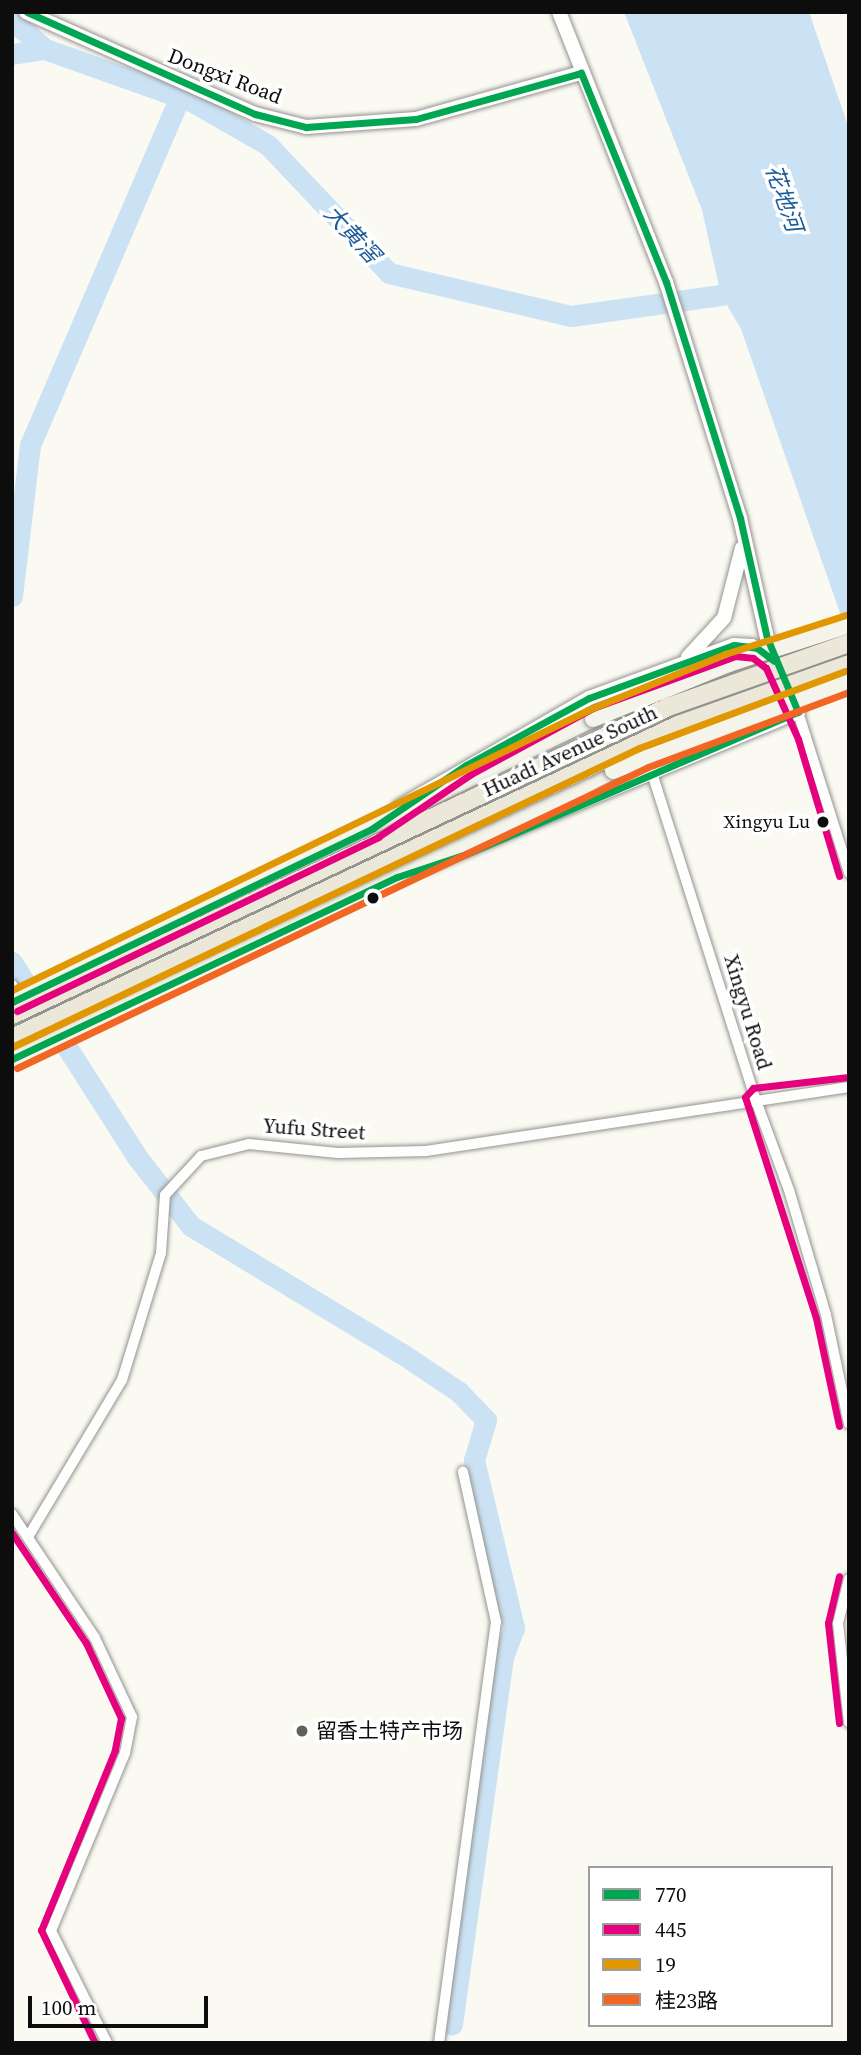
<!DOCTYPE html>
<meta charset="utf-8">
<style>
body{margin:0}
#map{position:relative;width:861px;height:2055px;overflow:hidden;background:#faf9f2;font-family:"Source Serif 4","Noto Sans SC",serif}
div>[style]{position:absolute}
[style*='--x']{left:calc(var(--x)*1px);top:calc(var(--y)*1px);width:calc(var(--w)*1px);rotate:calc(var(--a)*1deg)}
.water>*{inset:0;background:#cae2f3}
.river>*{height:21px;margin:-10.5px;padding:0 10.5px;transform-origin:10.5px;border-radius:10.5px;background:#cae2f3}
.roads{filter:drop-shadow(0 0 2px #949390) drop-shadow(0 0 2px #949390)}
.minor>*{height:10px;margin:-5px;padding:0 5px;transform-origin:5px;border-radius:5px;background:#fefefd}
.tertiary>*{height:14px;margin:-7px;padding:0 7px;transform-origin:7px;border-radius:7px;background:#fefefd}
.secondary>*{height:16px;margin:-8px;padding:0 8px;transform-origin:8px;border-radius:8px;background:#f5f4ea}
.bridges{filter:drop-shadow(0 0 2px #8a8a87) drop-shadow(0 0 2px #8a8a87)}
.secondary-bridge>*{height:16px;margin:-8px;padding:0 8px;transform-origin:8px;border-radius:8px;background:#f5f4ea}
.primary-bridge>*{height:18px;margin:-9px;padding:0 9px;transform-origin:9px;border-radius:9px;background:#ebe8d9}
.bus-1>*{height:7px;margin:-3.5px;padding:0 3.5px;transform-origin:3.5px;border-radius:3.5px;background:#00a651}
.bus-2>*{height:7px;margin:-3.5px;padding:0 3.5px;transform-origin:3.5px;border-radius:3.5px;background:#e5007d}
.bus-3>*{height:7px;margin:-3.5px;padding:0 3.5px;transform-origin:3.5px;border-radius:3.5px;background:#e09701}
.bus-4>*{height:7px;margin:-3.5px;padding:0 3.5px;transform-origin:3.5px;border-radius:3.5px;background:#f26522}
.dots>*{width:19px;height:19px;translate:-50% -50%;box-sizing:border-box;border:4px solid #fff;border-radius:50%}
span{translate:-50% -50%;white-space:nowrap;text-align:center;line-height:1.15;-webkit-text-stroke:7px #fff;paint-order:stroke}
.bus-label{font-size:19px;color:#0d0d0d}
.right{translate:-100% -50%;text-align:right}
.street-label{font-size:21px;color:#0d0d0d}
.poi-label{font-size:21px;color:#0d0d0d}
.left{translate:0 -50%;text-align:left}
.water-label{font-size:23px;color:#1b5b9a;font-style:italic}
.frame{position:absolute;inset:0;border:14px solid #0d0d0d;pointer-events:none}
.legend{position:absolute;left:588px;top:1866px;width:245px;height:161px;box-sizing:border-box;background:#fff;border:2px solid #9e9e9e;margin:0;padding:9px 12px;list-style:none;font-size:21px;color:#0d0d0d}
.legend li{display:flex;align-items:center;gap:14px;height:35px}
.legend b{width:35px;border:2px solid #9e9e9e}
.scale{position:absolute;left:28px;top:1996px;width:180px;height:32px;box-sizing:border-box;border:4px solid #0d0d0d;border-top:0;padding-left:9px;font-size:21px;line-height:24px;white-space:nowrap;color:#0d0d0d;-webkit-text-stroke:5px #fff;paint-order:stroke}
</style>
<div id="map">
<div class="water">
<i style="clip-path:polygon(624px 12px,809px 12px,849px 129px,849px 639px,741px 329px,721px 295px,702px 210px)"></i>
</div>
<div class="river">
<i style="--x:12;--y:20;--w:44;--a:41.3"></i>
<i style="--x:12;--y:54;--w:33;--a:-9"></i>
<i style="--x:45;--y:49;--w:155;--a:19.6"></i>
<i style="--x:191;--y:101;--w:89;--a:29.7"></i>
<i style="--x:268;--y:145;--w:176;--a:46.6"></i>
<i style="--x:389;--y:273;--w:187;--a:13.3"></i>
<i style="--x:571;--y:316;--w:151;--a:-8"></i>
<i style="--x:721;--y:295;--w:27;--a:-22"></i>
<i style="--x:12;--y:596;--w:152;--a:-83.2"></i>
<i style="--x:30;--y:445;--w:379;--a:-66.7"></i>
<i style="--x:12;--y:962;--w:26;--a:58"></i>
<i style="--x:38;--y:1002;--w:184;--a:57.4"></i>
<i style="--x:137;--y:1157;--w:88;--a:52"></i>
<i style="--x:191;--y:1226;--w:245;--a:31.2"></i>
<i style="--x:401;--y:1353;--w:70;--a:33.9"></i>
<i style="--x:459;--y:1392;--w:39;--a:46"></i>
<i style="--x:486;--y:1420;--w:42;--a:106.7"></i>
<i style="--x:474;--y:1460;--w:173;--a:76.6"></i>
<i style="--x:514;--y:1628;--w:31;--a:111"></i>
<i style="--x:503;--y:1657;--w:371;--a:97.9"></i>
</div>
<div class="roads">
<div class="minor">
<i style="--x:798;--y:712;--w:169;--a:72.4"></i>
<i style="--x:652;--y:773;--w:341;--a:72.4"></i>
<i style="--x:755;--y:1098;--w:98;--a:69.7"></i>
<i style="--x:789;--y:1190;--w:130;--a:73.5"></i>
<i style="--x:826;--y:1315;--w:111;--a:78.1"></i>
<i style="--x:12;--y:985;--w:16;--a:55"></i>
<i style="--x:12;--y:1514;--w:149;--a:56.2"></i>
<i style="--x:95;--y:1638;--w:87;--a:64.9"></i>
<i style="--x:132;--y:1717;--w:37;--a:101"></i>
<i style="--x:125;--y:1753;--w:193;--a:112.6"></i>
<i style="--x:51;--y:1931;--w:125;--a:63.4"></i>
<i style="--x:28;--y:1537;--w:183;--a:-59.1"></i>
<i style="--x:122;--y:1380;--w:133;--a:-72.9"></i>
<i style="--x:161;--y:1253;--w:58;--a:-86.1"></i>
<i style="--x:165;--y:1195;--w:53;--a:-47.3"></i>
<i style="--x:201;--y:1156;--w:49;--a:-14"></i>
<i style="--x:249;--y:1144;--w:89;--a:5.8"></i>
<i style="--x:338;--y:1153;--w:88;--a:-1.3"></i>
<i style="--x:426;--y:1151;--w:428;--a:-8.6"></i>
<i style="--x:849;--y:1579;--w:45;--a:104"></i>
<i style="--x:838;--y:1623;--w:100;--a:83.7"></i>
<i style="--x:439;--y:2043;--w:425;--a:-82.3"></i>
<i style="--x:496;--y:1622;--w:154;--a:-102.4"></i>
</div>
<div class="tertiary">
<i style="--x:26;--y:12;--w:251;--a:24"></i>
<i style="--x:255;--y:114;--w:53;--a:14.3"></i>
<i style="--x:306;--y:127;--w:110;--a:-4.2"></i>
<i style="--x:416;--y:119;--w:171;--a:-15.6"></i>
<i style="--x:688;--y:657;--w:53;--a:-47.3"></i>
<i style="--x:724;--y:618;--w:72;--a:-75.6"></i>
<i style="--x:399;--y:807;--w:219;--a:-29.8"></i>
<i style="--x:589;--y:698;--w:154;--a:-20.1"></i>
<i style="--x:734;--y:645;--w:18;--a:3"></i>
<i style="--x:752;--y:646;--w:22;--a:30"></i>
<i style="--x:425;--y:867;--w:404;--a:-22.6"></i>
<i style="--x:798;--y:712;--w:80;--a:-112.7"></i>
<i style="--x:767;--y:638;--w:123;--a:-102.7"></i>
<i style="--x:740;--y:518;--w:247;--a:-107.4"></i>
<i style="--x:666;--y:282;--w:290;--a:-111.6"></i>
</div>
<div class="secondary">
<i style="--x:12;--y:1002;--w:646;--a:-25.97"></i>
<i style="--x:12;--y:1059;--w:666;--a:-25.6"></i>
</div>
</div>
<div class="bridges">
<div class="secondary-bridge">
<i style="--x:593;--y:719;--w:147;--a:-22"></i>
<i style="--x:729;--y:664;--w:126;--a:-18"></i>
<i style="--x:613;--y:771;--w:253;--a:-20.9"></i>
</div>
<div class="primary-bridge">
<i style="--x:12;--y:1015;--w:725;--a:-25.15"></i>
<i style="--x:668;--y:707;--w:192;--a:-19.5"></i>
<i style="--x:12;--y:1038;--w:736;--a:-25.17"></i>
<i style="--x:678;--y:725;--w:182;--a:-19.6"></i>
</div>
</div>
<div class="bus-1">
<i style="--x:27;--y:12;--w:250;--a:24.1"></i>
<i style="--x:255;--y:114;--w:53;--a:14.3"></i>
<i style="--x:306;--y:127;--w:110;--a:-4.2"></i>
<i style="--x:416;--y:119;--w:171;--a:-15.6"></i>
<i style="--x:12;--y:1002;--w:401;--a:-25.7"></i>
<i style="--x:373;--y:828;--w:112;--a:-34.1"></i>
<i style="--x:466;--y:765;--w:140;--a:-28.6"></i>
<i style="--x:589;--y:698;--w:154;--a:-20.1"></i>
<i style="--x:734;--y:645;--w:23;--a:7"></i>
<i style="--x:757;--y:648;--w:21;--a:37"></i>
<i style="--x:12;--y:1059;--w:426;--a:-25.3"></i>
<i style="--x:397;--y:877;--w:73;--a:-18.4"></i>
<i style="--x:466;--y:854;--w:361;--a:-23.2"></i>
<i style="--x:798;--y:712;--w:80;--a:-112.7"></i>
<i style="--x:767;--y:638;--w:123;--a:-102.7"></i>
<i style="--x:740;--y:518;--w:247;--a:-107.4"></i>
<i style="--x:666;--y:282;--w:226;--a:-112.1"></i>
</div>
<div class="bus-2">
<i style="--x:17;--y:1011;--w:401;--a:-25.7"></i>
<i style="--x:378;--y:837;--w:112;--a:-34.1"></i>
<i style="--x:471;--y:774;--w:139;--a:-28.4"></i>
<i style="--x:593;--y:708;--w:151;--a:-20.1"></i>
<i style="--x:735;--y:656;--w:18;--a:6"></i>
<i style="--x:753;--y:658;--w:16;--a:38"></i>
<i style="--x:766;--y:668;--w:78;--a:65.7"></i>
<i style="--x:798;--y:739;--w:143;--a:73.3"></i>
<i style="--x:839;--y:1426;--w:110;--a:-102"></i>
<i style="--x:816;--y:1318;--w:232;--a:-107.8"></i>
<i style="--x:745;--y:1097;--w:12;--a:-48"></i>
<i style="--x:753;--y:1088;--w:96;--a:-6.6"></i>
<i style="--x:12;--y:1533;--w:133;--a:56.1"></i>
<i style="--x:86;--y:1643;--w:83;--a:65"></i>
<i style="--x:121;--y:1718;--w:33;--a:101"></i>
<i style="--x:115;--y:1750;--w:195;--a:112.3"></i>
<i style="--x:41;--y:1930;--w:125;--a:64.5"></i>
<i style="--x:839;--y:1723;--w:101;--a:-96.3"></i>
<i style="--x:828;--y:1623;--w:48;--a:-76.8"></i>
</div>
<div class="bus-3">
<i style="--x:12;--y:990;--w:640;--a:-25.92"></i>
<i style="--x:588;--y:710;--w:148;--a:-22.2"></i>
<i style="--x:725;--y:654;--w:127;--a:-17.9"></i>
<i style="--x:12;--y:1047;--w:695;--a:-25.5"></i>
<i style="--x:639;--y:748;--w:220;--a:-20.5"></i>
</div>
<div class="bus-4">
<i style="--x:17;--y:1068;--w:699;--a:-25.5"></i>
<i style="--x:648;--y:767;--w:215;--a:-20.5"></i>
</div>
<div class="dots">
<i style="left:823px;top:822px;background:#0d0d0d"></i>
<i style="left:373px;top:898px;background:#0d0d0d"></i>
<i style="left:302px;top:1731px;background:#60605d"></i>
</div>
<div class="bus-label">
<span class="right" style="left:810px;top:822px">Xingyu Lu</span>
</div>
<div class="street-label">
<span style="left:225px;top:76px;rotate:21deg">Dongxi Road</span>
<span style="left:570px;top:751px;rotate:-25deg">Huadi Avenue South</span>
<span style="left:748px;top:1012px;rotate:73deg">Xingyu Road</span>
<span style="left:314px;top:1129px;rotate:4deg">Yufu Street</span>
</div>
<div class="poi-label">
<span class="left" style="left:316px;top:1731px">留香土特产市场</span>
</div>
<div class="water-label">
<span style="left:784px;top:198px;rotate:71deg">花地河</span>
<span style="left:352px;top:234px;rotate:47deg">大黄滘</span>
</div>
<div class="frame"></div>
<ul class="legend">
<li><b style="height:9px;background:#00a651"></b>770</li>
<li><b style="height:9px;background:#e5007d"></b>445</li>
<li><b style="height:9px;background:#e09701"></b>19</li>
<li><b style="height:9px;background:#f26522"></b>桂23路</li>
</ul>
<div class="scale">100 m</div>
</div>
